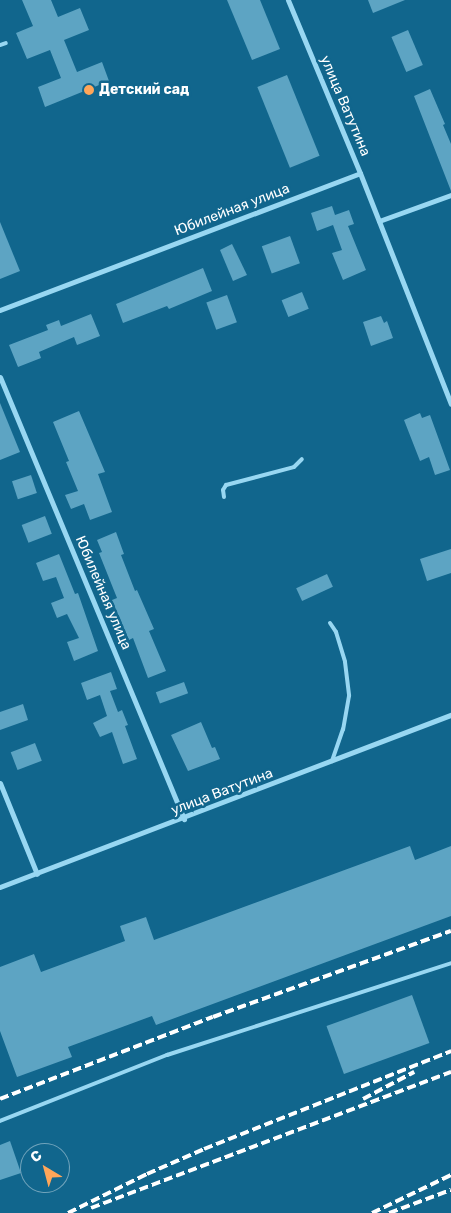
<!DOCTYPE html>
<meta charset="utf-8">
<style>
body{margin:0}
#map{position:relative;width:451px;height:1213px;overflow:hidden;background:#11668d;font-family:Rubik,sans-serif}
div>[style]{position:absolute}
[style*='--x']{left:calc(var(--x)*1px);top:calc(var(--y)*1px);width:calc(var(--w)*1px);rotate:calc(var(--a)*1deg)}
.building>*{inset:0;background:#5da4c3;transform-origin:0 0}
.lane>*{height:4px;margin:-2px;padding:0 2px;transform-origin:2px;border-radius:2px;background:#98d7f2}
.street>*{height:5px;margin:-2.5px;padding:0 2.5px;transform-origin:2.5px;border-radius:2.5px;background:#98d7f2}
.rail>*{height:4px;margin-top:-2px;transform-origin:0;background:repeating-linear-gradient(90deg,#fff 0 9px,transparent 0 13px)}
.dots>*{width:14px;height:14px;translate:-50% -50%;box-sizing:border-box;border:2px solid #11668d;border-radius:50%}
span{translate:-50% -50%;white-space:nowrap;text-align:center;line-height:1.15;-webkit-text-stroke:5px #11668d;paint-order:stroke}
.poi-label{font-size:14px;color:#fff;font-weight:700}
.left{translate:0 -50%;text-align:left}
.street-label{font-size:14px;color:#fff}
.north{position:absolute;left:20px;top:1143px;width:50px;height:50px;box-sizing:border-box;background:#11668d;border:1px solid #70a3bb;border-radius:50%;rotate:323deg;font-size:14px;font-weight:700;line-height:20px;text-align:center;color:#fff}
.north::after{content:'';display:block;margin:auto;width:18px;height:22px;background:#ffa659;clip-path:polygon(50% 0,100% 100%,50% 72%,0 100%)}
</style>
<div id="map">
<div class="building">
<i style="clip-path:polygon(22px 0,51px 0,58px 17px,80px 8px,89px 30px,64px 40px,77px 72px,102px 62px,109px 81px,45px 107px,38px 87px,61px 78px,50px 50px,27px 59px,16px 33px,33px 26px)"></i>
<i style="clip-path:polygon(227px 0,260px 0,280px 49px,252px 60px)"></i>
<i style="clip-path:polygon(368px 0,405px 0,373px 13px)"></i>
<i style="left:408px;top:30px;width:38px;height:18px;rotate:67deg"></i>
<i style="left:287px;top:75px;width:87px;height:32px;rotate:68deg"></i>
<i style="clip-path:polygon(430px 89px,445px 124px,443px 125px,451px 144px,451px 191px,414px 96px)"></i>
<i style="clip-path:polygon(332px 206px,335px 215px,349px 210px,354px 224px,348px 226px,366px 270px,343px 280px,332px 253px,342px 250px,333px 225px,317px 231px,311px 213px)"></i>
<i style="clip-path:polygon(0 222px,20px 271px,0 279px)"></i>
<i style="left:290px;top:236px;width:29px;height:30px;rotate:70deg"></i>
<i style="clip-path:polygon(232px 244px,247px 275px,233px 281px,220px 250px)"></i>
<i style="clip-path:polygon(203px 268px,212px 291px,169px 309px,167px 306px,123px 323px,116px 304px)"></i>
<i style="left:302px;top:292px;width:18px;height:22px;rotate:68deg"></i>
<i style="left:227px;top:295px;width:29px;height:22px;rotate:70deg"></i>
<i style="clip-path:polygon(91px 314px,100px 336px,77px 345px,74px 337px,39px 352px,41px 358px,18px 367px,9px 345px,48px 330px,46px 325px,59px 320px,61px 326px)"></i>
<i style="clip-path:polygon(381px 316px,384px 323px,387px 321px,393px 338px,371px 346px,363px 322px)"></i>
<i style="clip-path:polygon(0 403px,20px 452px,0 460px)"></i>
<i style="clip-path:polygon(79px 411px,105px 472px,98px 474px,112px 512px,90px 520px,84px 504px,71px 509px,65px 495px,78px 491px,66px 462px,69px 461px,53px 422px)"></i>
<i style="clip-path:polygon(420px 413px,422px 418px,430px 415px,450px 470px,435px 475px,429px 457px,420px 461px,404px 420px)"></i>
<i style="left:31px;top:475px;width:19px;height:20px;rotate:72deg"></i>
<i style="left:45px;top:516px;width:19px;height:25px;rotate:69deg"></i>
<i style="clip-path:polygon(116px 532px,124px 554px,121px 555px,135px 591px,137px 590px,154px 629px,149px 631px,166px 671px,148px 678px,133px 638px,129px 640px,112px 600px,117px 598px,99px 553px,102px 552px,97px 540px)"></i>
<i style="clip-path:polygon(451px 549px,451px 573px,427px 581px,420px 559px)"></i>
<i style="clip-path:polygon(59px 554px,75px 594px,78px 593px,98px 651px,74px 661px,67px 642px,79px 638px,67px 614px,57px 618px,51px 603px,64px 598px,56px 577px,43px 581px,36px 563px)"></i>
<i style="left:327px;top:574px;width:14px;height:34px;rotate:65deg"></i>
<i style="clip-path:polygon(111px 672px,117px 689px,110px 691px,118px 712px,122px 710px,128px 725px,125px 726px,137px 759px,123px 764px,112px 732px,100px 737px,93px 723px,107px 716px,100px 695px,87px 700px,81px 683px)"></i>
<i style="left:184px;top:682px;width:12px;height:30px;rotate:70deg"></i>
<i style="clip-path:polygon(23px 704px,28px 720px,0 730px,0 712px)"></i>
<i style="clip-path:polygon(201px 722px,212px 748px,215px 747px,220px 759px,188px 771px,171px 735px)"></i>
<i style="left:35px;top:743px;width:19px;height:26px;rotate:69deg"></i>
<i style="clip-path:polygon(410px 846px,415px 860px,451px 846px,451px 916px,156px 1025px,152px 1016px,68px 1047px,72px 1057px,17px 1077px,0 1031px,0 967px,34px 954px,41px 972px,125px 941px,120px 926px,146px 917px,154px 940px)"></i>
<i style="left:412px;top:995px;width:51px;height:91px;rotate:70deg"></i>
<i style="clip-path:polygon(10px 1141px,21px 1173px,0 1180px,0 1145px)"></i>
</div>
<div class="lane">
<i style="--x:0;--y:45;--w:6;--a:-18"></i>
<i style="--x:224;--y:497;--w:7;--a:-98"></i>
<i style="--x:223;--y:490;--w:6;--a:-59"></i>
<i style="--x:226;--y:485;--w:70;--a:-14.8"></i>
<i style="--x:294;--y:467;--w:11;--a:-45"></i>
<i style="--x:330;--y:623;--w:11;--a:56"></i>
<i style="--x:336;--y:632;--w:31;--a:73"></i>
<i style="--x:345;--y:662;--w:34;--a:83"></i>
<i style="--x:349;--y:696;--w:34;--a:100"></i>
<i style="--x:343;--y:729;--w:34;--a:109"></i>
<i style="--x:0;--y:1121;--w:180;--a:-21.6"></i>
<i style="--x:167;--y:1055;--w:299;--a:-17.9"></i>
</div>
<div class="street">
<i style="--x:288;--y:0;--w:187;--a:67.4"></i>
<i style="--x:360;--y:173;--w:248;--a:68.5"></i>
<i style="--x:379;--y:221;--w:77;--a:-19.9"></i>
<i style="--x:0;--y:310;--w:385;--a:-20.8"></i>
<i style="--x:0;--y:377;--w:479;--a:67.4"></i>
<i style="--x:0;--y:783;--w:98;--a:67.9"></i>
<i style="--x:0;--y:887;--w:483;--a:-20.9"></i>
</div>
<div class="rail">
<i style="--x:0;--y:1099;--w:228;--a:-21.1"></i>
<i style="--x:213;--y:1017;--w:253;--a:-19.9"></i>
<i style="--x:363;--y:1099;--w:58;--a:-27.9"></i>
<i style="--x:91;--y:1208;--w:385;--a:-20.7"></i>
<i style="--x:68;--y:1213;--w:88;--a:-26.3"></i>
<i style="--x:147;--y:1174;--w:62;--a:-23.7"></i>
<i style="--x:204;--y:1149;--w:266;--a:-21.6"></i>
<i style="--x:372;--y:1213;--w:88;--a:-25.7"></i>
<i style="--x:389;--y:1213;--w:66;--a:-20.4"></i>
</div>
<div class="dots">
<i style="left:89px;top:90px;background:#ffa659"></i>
</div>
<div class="poi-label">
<span class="left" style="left:99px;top:90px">Детский сад</span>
</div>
<div class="street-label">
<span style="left:345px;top:106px;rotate:67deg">улица Ватутина</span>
<span style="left:232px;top:210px;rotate:-21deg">Юбилейная улица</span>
<span style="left:103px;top:593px;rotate:67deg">Юбилейная улица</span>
<span style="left:222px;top:792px;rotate:-21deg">улица Ватутина</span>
</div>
<div class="north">С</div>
</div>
